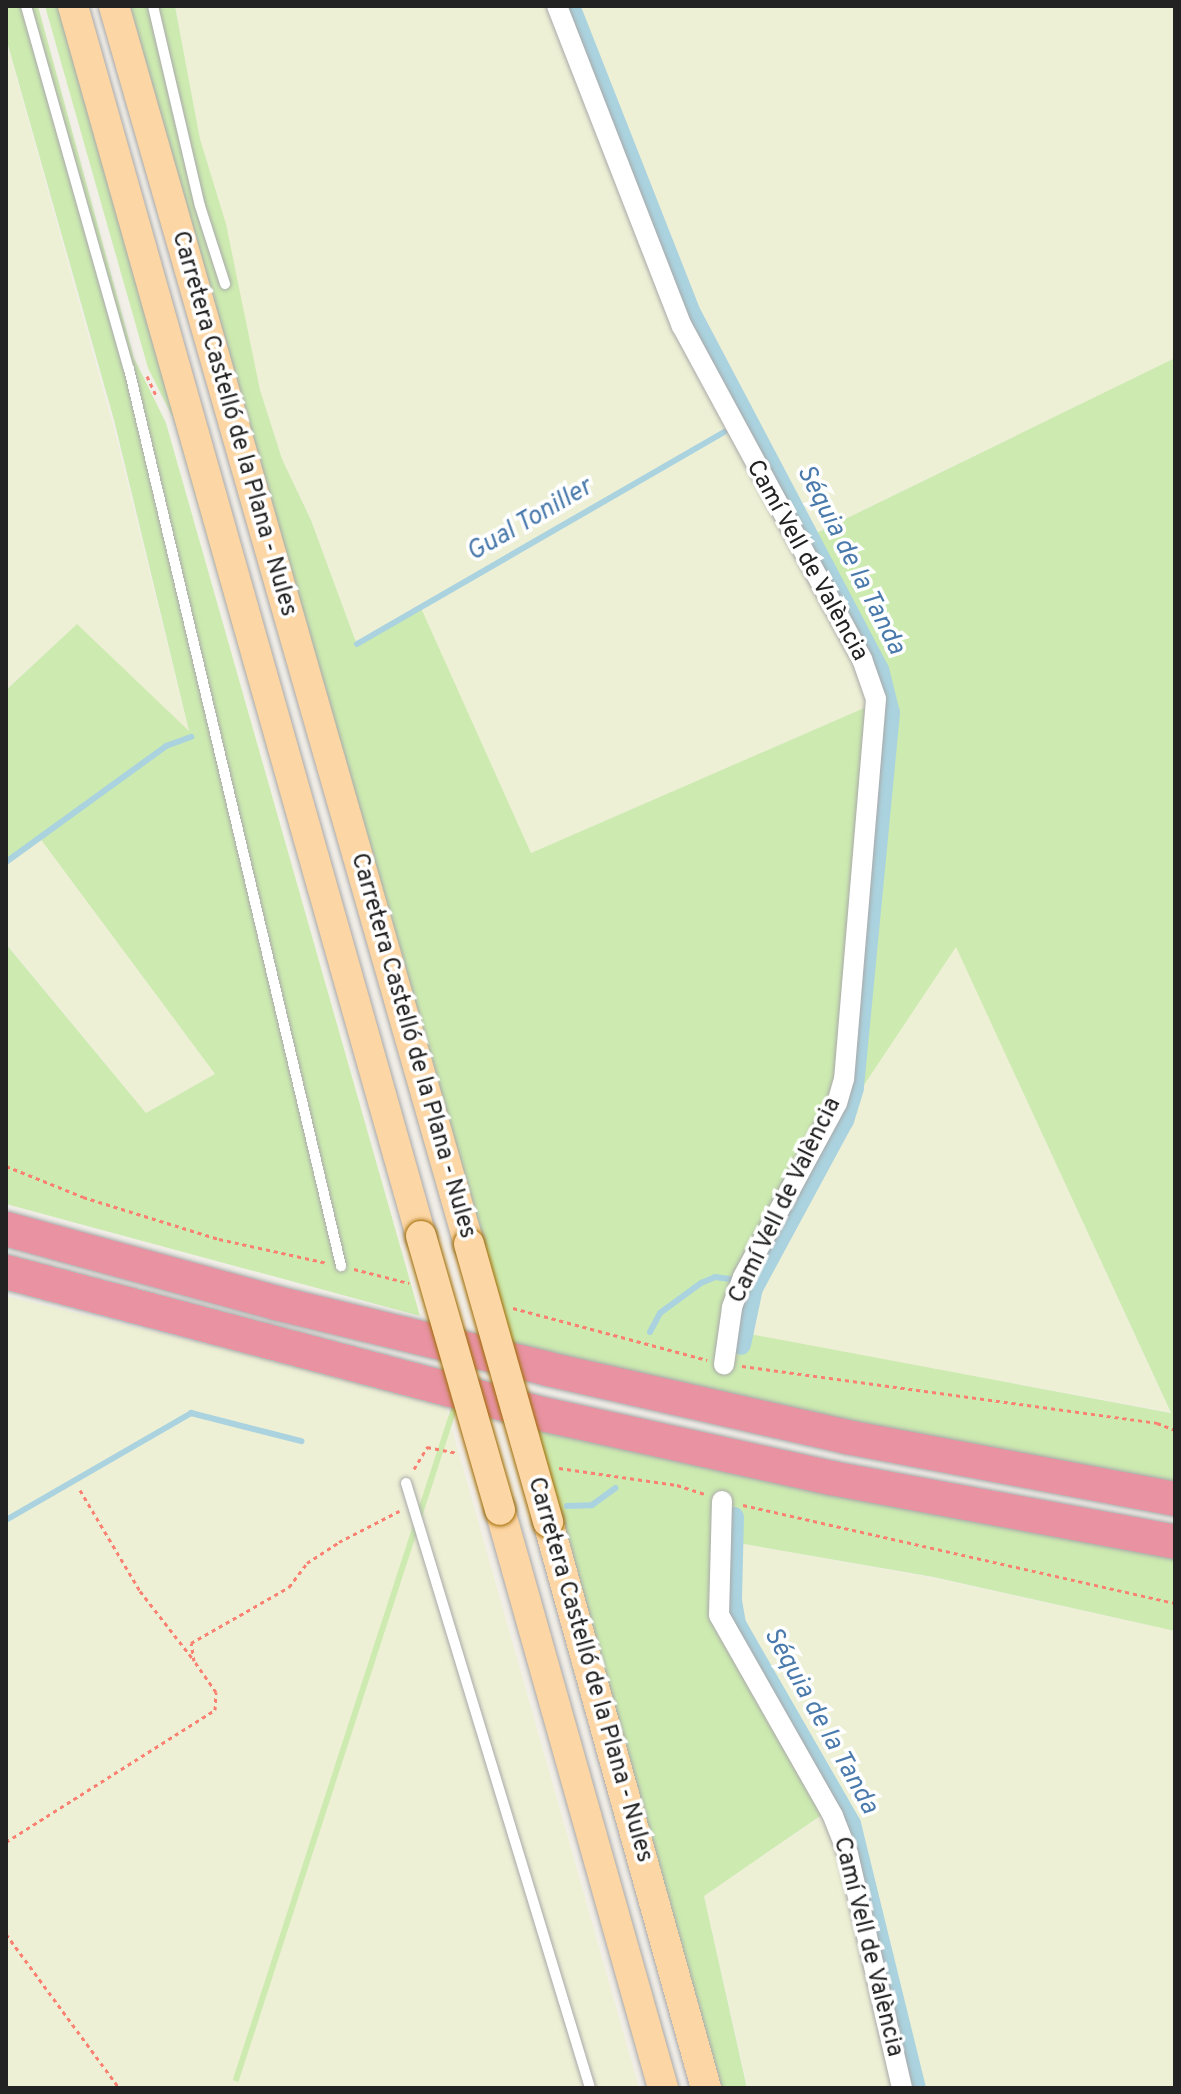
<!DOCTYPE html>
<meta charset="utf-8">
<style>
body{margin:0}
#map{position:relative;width:1181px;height:2094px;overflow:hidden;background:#f2efe9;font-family:Overpass,sans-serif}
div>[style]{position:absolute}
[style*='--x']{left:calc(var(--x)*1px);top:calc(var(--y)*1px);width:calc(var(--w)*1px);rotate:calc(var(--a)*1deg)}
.farmland>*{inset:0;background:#eef0d5}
.grass>*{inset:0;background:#cdebb0;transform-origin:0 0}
.stream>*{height:6px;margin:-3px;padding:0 3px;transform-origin:3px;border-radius:3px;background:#aad3df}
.canal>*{height:20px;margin:-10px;padding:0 10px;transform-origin:10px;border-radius:10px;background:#aad3df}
.path>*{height:3px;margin-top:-1.5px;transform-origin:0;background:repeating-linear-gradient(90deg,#fa8072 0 4px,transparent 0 8px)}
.roads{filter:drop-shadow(0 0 2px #a9a9a9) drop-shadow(0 0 2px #a9a9a9)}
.lane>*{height:10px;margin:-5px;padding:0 5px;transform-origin:5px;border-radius:5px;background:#fff}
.street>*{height:20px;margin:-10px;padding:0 10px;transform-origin:10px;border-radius:10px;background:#fff}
.primary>*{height:30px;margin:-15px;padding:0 15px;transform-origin:15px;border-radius:15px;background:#fcd6a4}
.highway>*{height:34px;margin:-17px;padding:0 17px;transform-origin:17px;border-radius:17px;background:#e892a2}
.bridges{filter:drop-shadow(0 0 2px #a06b00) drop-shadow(0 0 2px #a06b00)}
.primary-bridge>*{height:30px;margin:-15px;padding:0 15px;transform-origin:15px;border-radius:15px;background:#fcd6a4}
span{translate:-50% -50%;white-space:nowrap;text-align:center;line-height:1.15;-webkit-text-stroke:7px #fff;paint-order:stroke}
.street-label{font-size:24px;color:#222}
.water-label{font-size:26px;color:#4a7aab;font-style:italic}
.frame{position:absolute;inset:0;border:8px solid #222;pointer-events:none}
</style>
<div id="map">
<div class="farmland">
<i style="clip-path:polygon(175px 6px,557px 6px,736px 431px,558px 6px,1175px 6px,1175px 358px,797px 542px,876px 699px,864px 708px,531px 853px,421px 609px,357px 645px,311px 519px,282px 459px,260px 390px,225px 224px,200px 139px)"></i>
<i style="clip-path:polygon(6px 40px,116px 436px,189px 732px,77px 624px,6px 689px)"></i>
<i style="clip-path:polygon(39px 837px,215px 1074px,146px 1113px,6px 943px,6px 861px)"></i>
<i style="clip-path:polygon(956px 946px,1170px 1412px,728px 1331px,838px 1104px,858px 1094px)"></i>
<i style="clip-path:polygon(6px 1296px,444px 1401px,639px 2088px,6px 2088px)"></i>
<i style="clip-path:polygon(720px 1540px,933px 1578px,1175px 1631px,1175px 2088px,748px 2088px,704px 1896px,830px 1810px,730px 1641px)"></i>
</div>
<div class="grass">
<i style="clip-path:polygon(6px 6px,38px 6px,134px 358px,166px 423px,420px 1316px,6px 1204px,6px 944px,146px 1113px,215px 1074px,39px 837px,6px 861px,6px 690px,77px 624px,189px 731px,114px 420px,6px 38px)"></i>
<i style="clip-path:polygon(45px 6px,63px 6px,429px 1317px,174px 420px,148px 368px)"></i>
<i style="clip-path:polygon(evenodd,130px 6px,175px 6px,200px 139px,226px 224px,260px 390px,282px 459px,311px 520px,357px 645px,421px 608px,531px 853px,864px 708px,876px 698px,798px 542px,1175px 358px,1175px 1485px,1030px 1460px,509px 1350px,130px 6px,956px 947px,1171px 1413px,728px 1330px,838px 1103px,858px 1094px,956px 947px)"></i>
<i style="left:453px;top:1402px;width:6px;height:713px;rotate:18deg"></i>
<i style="clip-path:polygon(529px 1420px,1175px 1555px,1175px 1631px,933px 1577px,721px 1540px,718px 1615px,829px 1810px,704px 1896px,747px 2088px,716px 2088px)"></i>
</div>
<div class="stream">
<i style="--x:357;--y:644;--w:424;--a:-30"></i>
<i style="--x:6;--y:862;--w:198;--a:-35.9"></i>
<i style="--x:166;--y:746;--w:27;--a:-20"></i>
<i style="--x:650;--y:1332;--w:21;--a:-62"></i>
<i style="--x:660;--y:1313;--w:51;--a:-36.2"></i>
<i style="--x:701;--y:1283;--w:15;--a:-23"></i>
<i style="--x:715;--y:1277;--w:15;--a:8"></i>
<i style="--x:567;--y:1506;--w:25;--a:-2"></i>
<i style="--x:592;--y:1505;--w:29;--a:-36"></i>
<i style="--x:6;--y:1520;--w:214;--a:-30"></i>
<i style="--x:191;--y:1413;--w:114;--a:14.3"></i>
</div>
<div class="canal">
<i style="--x:570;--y:6;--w:332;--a:68.5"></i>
<i style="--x:692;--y:315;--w:400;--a:62.2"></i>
<i style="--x:879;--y:669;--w:45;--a:76"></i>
<i style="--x:890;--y:713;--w:377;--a:95.5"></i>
<i style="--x:854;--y:1088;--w:34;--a:107"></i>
<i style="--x:844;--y:1120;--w:191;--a:118.4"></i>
<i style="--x:753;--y:1288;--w:58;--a:101.9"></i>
<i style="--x:734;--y:1517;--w:84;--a:91.4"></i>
<i style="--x:732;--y:1601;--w:23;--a:80"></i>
<i style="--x:736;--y:1624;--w:231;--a:60.1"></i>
<i style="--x:851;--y:1824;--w:272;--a:76.2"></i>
</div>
<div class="path">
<i style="--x:147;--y:376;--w:21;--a:65"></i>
<i style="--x:6;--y:1166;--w:83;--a:21.9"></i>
<i style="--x:83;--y:1197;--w:142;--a:17.2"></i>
<i style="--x:219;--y:1239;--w:111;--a:12.5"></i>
<i style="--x:354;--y:1269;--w:57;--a:14.3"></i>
<i style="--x:513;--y:1308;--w:201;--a:15"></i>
<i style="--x:742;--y:1366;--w:419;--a:7.8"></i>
<i style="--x:1157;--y:1423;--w:19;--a:21"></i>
<i style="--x:559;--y:1468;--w:119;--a:8.2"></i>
<i style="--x:677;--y:1485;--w:29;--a:18"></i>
<i style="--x:414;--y:1469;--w:26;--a:-59"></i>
<i style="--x:427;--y:1447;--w:31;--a:11"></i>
<i style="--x:80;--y:1490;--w:117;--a:59.3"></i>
<i style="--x:140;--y:1591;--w:86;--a:52.1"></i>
<i style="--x:743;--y:1505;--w:443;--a:12.8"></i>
<i style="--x:6;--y:1842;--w:247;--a:-32.3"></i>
<i style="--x:215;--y:1710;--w:18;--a:-87"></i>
<i style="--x:216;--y:1692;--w:38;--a:-125"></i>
<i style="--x:194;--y:1661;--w:18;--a:-99"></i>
<i style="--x:191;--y:1643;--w:113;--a:-29.7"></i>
<i style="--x:289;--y:1587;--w:30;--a:-53"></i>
<i style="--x:307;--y:1563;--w:38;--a:-33"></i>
<i style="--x:339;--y:1542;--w:68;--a:-27.3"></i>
<i style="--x:6;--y:1934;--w:191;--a:53.7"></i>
</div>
<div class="roads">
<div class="lane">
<i style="--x:26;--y:6;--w:377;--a:74.2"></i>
<i style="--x:129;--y:369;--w:922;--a:76.7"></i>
<i style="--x:153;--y:6;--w:205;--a:76.8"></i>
<i style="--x:200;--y:206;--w:82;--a:72.2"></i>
<i style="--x:406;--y:1483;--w:632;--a:73.08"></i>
</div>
<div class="street">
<i style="--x:557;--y:6;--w:344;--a:68.7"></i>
<i style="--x:682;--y:326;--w:379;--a:61.6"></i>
<i style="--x:862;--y:659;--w:42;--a:70.7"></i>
<i style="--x:876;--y:699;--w:381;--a:94.8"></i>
<i style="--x:844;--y:1079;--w:25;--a:106"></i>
<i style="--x:837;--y:1103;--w:198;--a:118.4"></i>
<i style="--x:743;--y:1277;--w:33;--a:110"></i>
<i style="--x:732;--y:1308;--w:57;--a:98.1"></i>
<i style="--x:722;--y:1501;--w:114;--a:91.5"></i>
<i style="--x:719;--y:1615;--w:231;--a:60.4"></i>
<i style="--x:833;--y:1816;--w:41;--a:68.5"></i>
<i style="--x:848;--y:1854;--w:240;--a:77"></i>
</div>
<div class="primary">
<i style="--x:73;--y:6;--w:1278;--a:74.2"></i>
<i style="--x:114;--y:6;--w:1288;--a:74"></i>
<i style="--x:500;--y:1510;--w:601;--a:74.25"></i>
<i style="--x:548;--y:1522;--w:588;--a:74.4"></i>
</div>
<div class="highway">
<i style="--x:6;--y:1229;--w:280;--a:15.3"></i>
<i style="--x:276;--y:1303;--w:280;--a:13.6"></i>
<i style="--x:548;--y:1369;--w:307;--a:12.8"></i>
<i style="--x:847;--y:1437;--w:334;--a:10.7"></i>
<i style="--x:6;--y:1272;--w:550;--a:14.84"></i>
<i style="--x:538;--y:1413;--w:300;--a:12.5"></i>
<i style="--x:831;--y:1478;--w:350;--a:10.5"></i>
</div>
</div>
<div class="bridges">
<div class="primary-bridge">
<i style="--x:421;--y:1236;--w:285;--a:73.9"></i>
<i style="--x:469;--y:1244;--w:289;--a:74.1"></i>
</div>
</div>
<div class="street-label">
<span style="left:233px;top:424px;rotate:74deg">Carretera Castelló de la Plana - Nules</span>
<span style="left:806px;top:561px;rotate:61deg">Camí Vell de València</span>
<span style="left:412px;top:1046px;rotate:74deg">Carretera Castelló de la Plana - Nules</span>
<span style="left:786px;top:1201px;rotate:-64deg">Camí Vell de València</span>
<span style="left:589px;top:1670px;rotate:74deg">Carretera Castelló de la Plana - Nules</span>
<span style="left:867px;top:1947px;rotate:76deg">Camí Vell de València</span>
</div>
<div class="water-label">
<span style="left:530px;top:521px;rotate:-30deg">Gual Toniller</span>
<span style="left:850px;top:560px;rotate:63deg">Séquia de la Tanda</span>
<span style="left:820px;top:1721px;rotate:61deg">Séquia de la Tanda</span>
</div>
<div class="frame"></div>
</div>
